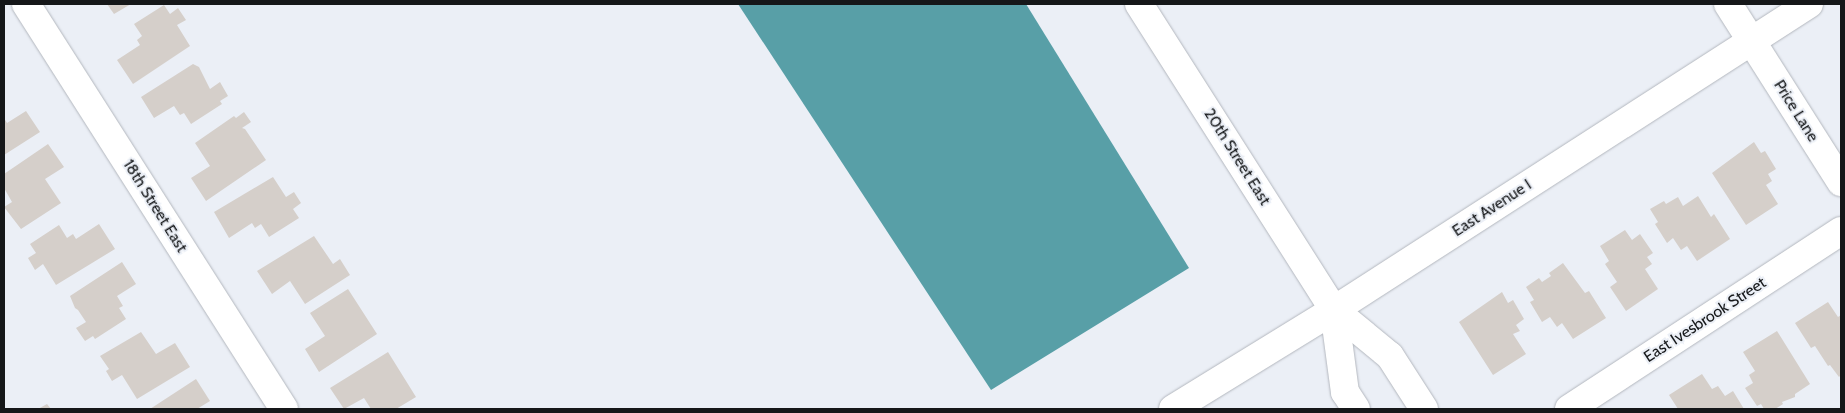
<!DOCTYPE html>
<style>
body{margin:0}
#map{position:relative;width:1845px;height:413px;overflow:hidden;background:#ebeff6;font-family:Cabin,sans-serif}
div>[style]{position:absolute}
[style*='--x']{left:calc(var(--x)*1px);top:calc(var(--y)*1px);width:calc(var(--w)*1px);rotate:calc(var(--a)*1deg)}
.water>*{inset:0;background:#589fa7}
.building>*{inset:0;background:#d5cfca}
.roads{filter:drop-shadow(0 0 1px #b3b7be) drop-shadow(0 0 1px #b3b7be)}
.minor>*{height:28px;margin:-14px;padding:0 14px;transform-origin:14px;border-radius:14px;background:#fff}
.secondary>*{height:28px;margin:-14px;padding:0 14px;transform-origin:14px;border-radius:14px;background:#fff}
.primary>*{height:28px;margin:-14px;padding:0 14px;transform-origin:14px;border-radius:14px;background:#fff}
span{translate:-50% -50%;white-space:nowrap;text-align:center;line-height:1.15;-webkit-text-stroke:4px #ebeff6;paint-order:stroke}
.street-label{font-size:16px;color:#151719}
.frame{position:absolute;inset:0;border:5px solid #151719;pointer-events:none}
</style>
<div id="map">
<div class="water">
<i style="clip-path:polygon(738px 4px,1026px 4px,1189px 268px,991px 390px)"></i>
</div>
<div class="building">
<i style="clip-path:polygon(107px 4px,131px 4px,114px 14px)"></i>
<i style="clip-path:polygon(164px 5px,170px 14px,178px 8px,186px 20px,177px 25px,190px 46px,133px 84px,117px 60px,140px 45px,137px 40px,142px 36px,134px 24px)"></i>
<i style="clip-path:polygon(193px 64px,199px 67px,210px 89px,220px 82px,228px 96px,220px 101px,222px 104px,191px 124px,184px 113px,180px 115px,174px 106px,154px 118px,141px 97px)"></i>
<i style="clip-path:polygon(26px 111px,40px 132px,4px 155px,4px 118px,7px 123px)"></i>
<i style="clip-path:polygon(244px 112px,251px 122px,242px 128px,245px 129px,266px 160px,206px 201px,191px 178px,210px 166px,195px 143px,234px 116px,236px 118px)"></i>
<i style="clip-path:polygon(1754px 142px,1761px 153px,1765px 151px,1776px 169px,1768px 174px,1772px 181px,1766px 185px,1778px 204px,1746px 225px,1712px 173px)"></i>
<i style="clip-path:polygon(48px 144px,64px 167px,45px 179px,61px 203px,21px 229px,4px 207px,12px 202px,4px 188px,4px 174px)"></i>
<i style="clip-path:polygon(273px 177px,286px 197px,294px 192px,301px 203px,293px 209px,299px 218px,269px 237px,261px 224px,255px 228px,252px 223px,229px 238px,214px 212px)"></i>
<i style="clip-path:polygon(1698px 196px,1711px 217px,1714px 214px,1730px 239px,1697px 261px,1687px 246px,1681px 250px,1673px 238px,1667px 243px,1655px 224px,1658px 222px,1650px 209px,1664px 201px,1666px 204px,1678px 197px,1683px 206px)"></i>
<i style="clip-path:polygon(99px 224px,115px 249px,56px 285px,43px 264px,35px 270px,28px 258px,36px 253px,30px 244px,59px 225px,67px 238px,73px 234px,76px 239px)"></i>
<i style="clip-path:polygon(1625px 230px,1632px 240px,1640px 234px,1653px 253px,1647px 257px,1652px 264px,1645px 269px,1658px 289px,1626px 311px,1610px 287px,1617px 282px,1605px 264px,1609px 261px,1600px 246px)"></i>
<i style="clip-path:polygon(314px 236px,333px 264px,340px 259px,350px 275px,305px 304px,290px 281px,272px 294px,257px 271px)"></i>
<i style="clip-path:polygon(122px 262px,136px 284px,117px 296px,123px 306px,119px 308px,126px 319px,95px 339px,93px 336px,85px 341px,76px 328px,86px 322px,78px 310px,75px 308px,70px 296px)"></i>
<i style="clip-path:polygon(1563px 263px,1585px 293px,1589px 291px,1606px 318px,1573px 339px,1562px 323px,1557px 327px,1550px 317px,1542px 322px,1530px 302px,1534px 300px,1526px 287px,1539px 278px,1542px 282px,1551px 276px,1549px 273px)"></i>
<i style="clip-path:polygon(348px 289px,377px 334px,319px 372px,305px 349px,325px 336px,310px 313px)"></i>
<i style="clip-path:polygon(1502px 292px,1508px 303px,1513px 300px,1524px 319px,1516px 325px,1520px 331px,1513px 334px,1526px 354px,1493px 375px,1459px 322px)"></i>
<i style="clip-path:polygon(1828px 302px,1838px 317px,1841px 315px,1841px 375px,1839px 377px,1830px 365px,1828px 366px,1815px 346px,1811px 348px,1795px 323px)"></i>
<i style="clip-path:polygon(1777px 331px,1810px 384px,1795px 394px,1795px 397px,1782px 402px,1783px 404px,1775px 409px,1764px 409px,1761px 404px,1757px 406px,1745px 388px,1753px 383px,1749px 375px,1755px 371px,1743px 352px)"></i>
<i style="clip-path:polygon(141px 332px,156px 354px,175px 343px,190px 367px,137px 399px,122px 375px,112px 381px,106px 371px,109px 369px,100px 356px)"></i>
<i style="clip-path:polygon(388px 352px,416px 397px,396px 409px,371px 409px,364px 398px,344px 409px,330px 388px)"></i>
<i style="clip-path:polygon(1702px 374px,1712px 389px,1718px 386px,1725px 396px,1733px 391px,1744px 409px,1678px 409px,1669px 395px)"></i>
<i style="clip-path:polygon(196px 379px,210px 401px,197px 409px,150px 409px)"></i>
<i style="clip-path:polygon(47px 404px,51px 409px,38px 409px)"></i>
</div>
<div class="roads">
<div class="minor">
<i style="--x:26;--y:4;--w:480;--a:57.5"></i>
<i style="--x:1728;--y:4;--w:211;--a:57.6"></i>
<i style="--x:1569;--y:409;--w:325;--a:-33.2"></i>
</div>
<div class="secondary">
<i style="--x:1334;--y:310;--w:565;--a:-32.79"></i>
</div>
<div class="primary">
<i style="--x:1139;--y:4;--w:363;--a:57.5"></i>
<i style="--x:1334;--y:310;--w:72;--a:39.4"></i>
<i style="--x:1390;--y:356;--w:63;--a:57.3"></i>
<i style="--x:1334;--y:310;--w:83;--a:82.4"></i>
<i style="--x:1345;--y:392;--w:20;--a:57"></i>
<i style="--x:1173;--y:409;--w:189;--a:-31.6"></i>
</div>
</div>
<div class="street-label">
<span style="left:1796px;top:111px;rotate:58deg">Price Lane</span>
<span style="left:1237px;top:157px;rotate:58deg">20th Street East</span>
<span style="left:155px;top:206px;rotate:58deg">18th Street East</span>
<span style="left:1492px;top:208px;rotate:-33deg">East Avenue I</span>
<span style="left:1705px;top:320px;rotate:-33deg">East Ivesbrook Street</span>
</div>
<div class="frame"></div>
</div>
